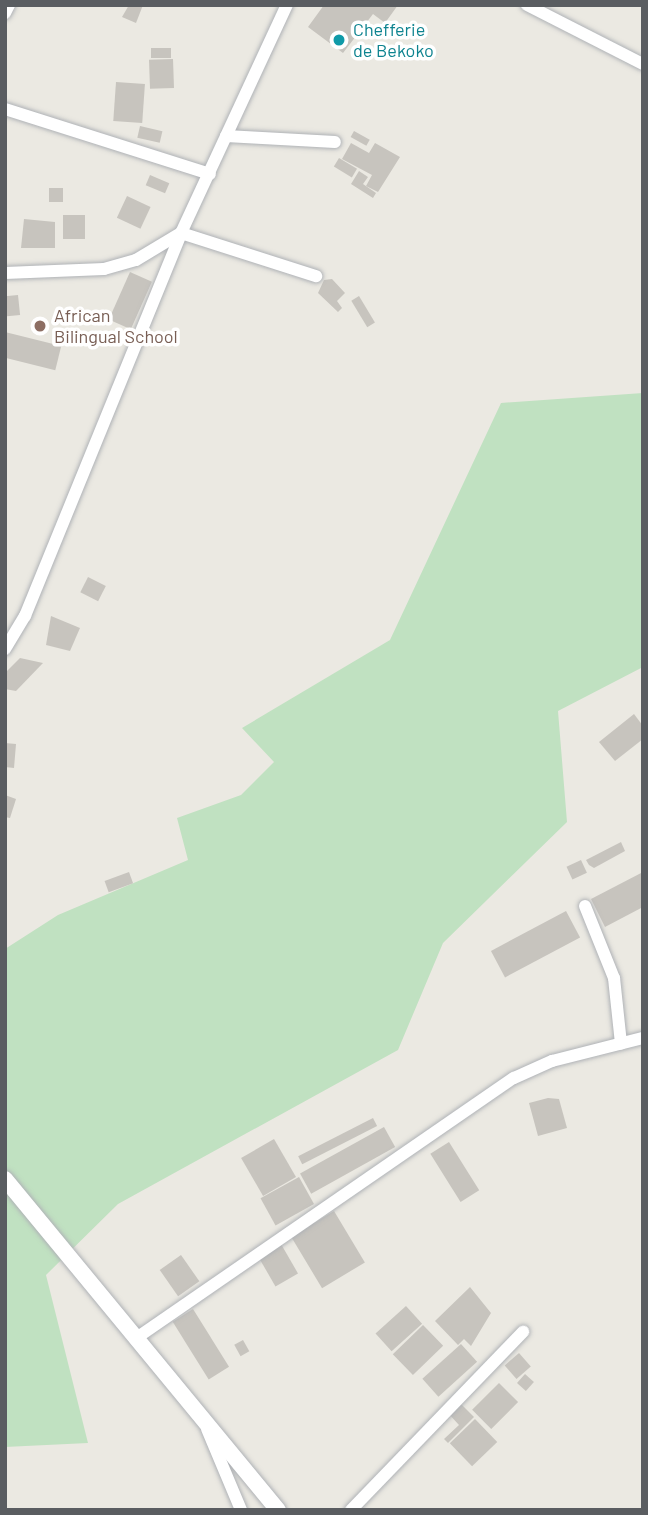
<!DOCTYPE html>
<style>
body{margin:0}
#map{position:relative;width:648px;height:1515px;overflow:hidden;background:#ebe9e2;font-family:Barlow,sans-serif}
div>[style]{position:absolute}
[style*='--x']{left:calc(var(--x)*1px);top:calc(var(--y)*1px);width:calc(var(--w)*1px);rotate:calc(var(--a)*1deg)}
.green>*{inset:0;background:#c0e1c1}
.building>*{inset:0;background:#c7c4be;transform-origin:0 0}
.roads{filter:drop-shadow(0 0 2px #afb2b6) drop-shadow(0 0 2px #afb2b6)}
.minor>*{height:12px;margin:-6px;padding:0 6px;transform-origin:6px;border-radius:6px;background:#fff}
.secondary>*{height:16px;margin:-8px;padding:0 8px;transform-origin:8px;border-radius:8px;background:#fff}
.dots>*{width:19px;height:19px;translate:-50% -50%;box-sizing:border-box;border:4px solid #fff;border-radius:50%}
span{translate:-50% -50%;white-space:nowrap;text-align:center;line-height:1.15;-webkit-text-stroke:7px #fff;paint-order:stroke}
.culture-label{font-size:18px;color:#0d838f}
.left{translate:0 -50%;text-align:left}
.education-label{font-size:18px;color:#785e54}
.frame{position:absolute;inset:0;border:7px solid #5a5d61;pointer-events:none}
</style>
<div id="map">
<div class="green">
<i style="clip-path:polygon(643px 393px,643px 667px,558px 711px,567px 822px,443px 943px,398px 1050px,118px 1204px,46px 1275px,88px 1443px,5px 1447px,5px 949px,58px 915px,188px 860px,177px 818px,241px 795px,274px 762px,242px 728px,390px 640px,501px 403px)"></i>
</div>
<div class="building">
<i style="clip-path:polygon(129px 5px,143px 5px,136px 23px,122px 17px)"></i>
<i style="clip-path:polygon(324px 5px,398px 5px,385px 23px,373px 14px,343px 53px,308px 27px)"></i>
<i style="left:151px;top:48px;width:20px;height:10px"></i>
<i style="left:173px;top:59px;width:29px;height:24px;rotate:88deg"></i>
<i style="left:116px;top:82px;width:29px;height:39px;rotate:4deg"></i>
<i style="left:140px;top:126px;width:23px;height:12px;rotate:13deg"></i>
<i style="left:354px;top:131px;width:18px;height:7px;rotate:29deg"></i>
<i style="clip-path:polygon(351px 143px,369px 153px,375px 143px,400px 157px,378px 192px,366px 186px,372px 175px,342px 159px)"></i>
<i style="left:339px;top:158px;width:21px;height:10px;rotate:31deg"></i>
<i style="clip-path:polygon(359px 171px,368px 177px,363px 184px,376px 193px,373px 198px,351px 184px)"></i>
<i style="left:150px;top:175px;width:21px;height:11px;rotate:23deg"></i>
<i style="left:49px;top:188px;width:14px;height:14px"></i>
<i style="left:127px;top:196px;width:26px;height:24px;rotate:25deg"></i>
<i style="left:63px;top:215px;width:22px;height:24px"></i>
<i style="clip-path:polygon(24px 219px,55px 222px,55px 248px,21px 248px)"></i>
<i style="left:130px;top:272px;width:24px;height:52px;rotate:24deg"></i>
<i style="clip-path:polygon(332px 279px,345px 293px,337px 301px,342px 308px,338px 312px,318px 293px,324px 280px)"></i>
<i style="left:18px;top:295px;width:20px;height:13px;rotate:84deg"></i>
<i style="left:359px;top:296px;width:31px;height:9px;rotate:59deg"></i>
<i style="left:5px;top:332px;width:58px;height:25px;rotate:14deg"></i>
<i style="left:88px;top:577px;width:20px;height:17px;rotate:27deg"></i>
<i style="clip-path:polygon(51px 616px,80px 628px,70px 651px,46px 645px)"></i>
<i style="clip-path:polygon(20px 658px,43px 663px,16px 691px,5px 689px,5px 673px)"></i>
<i style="clip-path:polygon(634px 714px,643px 726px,643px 739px,615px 761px,599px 742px)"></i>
<i style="clip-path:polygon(5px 743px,16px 744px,14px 768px,5px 767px)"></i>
<i style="clip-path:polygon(5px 795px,16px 799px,10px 818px,5px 817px)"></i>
<i style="clip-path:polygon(621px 842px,625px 851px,594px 868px,589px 865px,586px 860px)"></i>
<i style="left:581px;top:860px;width:14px;height:16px;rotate:65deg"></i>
<i style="left:129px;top:872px;width:12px;height:26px;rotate:70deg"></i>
<i style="clip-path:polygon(643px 872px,643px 907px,605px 927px,591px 899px)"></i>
<i style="left:566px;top:911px;width:30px;height:85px;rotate:62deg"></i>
<i style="clip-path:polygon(548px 1098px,559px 1099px,567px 1128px,538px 1136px,529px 1103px)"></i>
<i style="left:373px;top:1118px;width:9px;height:84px;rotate:63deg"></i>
<i style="left:384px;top:1127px;width:23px;height:96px;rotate:61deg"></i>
<i style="left:274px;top:1139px;width:44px;height:38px;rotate:60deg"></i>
<i style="left:449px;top:1142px;width:57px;height:22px;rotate:58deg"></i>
<i style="left:299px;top:1177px;width:31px;height:44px;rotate:61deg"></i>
<i style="left:334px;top:1211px;width:60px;height:50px;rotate:59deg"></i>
<i style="left:281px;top:1244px;width:34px;height:26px;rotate:60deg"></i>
<i style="left:181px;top:1255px;width:32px;height:26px;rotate:55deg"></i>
<i style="clip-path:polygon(470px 1287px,491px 1313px,471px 1346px,464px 1339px,458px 1345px,435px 1321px)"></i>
<i style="left:406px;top:1306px;width:24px;height:41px;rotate:48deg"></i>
<i style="left:193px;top:1309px;width:68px;height:24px;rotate:58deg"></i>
<i style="left:423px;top:1325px;width:29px;height:42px;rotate:46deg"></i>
<i style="left:243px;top:1340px;width:13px;height:10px;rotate:61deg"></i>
<i style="left:461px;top:1344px;width:24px;height:52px;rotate:48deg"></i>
<i style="left:519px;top:1353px;width:18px;height:19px;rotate:49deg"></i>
<i style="left:525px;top:1374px;width:12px;height:12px;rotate:42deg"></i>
<i style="left:499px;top:1383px;width:27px;height:38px;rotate:45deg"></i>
<i style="clip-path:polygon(458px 1401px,474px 1417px,448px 1443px,444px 1439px,459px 1425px,447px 1412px)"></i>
<i style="left:475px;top:1419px;width:32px;height:35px;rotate:46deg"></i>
</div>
<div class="roads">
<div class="minor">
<i style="--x:527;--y:5;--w:130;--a:27"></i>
<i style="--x:5;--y:13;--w:9;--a:-63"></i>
<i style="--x:5;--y:109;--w:215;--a:17.6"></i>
<i style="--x:226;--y:136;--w:109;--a:3.2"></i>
<i style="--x:5;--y:273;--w:99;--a:-2.3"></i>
<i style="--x:104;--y:269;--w:33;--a:-16"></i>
<i style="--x:136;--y:260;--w:52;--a:-31"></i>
<i style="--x:181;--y:233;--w:142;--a:17.7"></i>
<i style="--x:5;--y:649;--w:39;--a:-59"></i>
<i style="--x:25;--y:616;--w:414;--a:-67.8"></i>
<i style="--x:181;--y:233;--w:251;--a:-65.1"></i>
<i style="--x:585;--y:906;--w:78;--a:68.1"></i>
<i style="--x:614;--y:978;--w:66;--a:83.9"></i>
<i style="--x:135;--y:1339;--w:460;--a:-34.6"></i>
<i style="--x:514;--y:1078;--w:42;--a:-24.1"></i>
<i style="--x:552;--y:1061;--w:94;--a:-14.2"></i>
<i style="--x:207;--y:1429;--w:88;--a:67.2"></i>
<i style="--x:351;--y:1510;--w:248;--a:-46"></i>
</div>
<div class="secondary">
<i style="--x:5;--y:1179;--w:429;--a:50.5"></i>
</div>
</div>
<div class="dots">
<i style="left:339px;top:40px;background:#0f9aa8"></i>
<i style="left:40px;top:326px;background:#8d6e63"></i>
</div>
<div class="culture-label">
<span class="left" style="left:353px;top:40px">Chefferie<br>de Bekoko</span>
</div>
<div class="education-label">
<span class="left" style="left:54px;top:326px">African<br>Bilingual School</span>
</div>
<div class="frame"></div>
</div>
